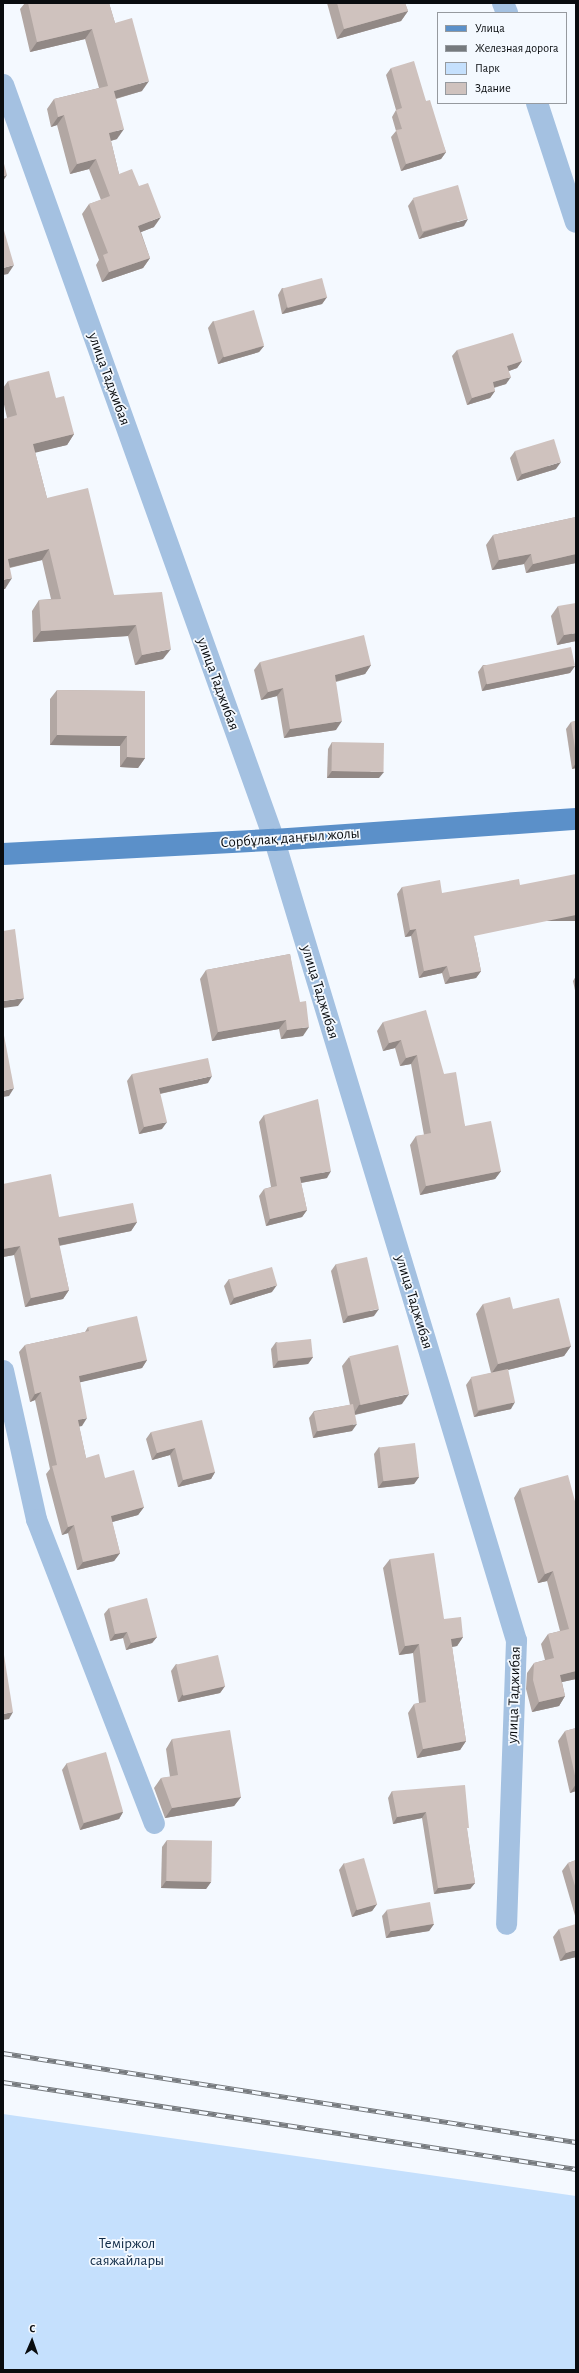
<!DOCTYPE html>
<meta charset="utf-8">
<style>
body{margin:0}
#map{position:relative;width:579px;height:2373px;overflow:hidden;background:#f4f9ff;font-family:"Alegreya Sans",sans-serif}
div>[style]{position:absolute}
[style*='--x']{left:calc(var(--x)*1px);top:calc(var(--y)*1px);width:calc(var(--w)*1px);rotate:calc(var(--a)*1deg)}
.green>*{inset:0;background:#c5e0fd}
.minor>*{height:21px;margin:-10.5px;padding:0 10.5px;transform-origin:10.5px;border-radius:10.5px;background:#a4c1e1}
.tertiary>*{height:22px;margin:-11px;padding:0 11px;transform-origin:11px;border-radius:11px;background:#a4c1e1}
.primary>*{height:22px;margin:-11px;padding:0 11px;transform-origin:11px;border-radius:11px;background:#5b90c9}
.rail>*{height:4.5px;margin-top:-2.25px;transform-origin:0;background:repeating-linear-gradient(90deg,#f4f9ff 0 9px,#767a7e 0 18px);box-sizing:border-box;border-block:1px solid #767a7e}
.wall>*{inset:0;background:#b2a7a3}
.shaded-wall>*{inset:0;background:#918885;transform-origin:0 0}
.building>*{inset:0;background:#cfc2be;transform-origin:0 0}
span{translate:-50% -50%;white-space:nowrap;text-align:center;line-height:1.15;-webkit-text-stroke:3.5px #f4f9ff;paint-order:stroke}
.street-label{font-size:15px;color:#090c0f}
.park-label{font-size:15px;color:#102b47}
.frame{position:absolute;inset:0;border:4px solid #090c0f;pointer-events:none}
.legend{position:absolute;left:437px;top:12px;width:130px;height:92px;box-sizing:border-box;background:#f4f9ff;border:1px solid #969a9f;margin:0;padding:5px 7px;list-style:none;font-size:12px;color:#090c0f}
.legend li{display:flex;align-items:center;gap:8px;height:20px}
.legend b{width:20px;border:1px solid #969a9f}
.north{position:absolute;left:12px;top:2321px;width:40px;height:40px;-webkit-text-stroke:3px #f4f9ff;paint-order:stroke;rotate:2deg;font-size:11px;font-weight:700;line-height:16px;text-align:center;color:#090c0f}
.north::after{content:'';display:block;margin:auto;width:14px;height:18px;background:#090c0f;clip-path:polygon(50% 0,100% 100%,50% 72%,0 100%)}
</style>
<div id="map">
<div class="green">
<i style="clip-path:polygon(3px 2114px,576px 2196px,576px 2370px,3px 2370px)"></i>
</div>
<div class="minor">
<i style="--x:3;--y:84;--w:803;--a:70.28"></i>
<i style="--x:274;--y:840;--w:836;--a:73.17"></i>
<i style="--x:516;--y:1640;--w:284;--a:92"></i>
<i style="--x:3;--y:1370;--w:153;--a:77.5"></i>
<i style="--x:36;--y:1519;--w:326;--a:68.8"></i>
</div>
<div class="tertiary">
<i style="--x:503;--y:3;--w:11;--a:68"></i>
<i style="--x:537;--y:103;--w:125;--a:71.9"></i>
</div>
<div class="primary">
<i style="--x:3;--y:854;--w:271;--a:-3"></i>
<i style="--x:274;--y:840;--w:303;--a:-4"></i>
</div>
<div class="rail">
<i style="--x:3;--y:2053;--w:580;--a:8.83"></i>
<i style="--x:3;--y:2082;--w:580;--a:8.63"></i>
</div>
<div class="wall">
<i style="clip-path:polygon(25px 3px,109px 3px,115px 23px,142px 91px,116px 99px,117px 139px,111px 141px,119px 174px,154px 227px,141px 232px,150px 258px,143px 268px,102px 282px,96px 265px,99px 260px,82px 214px,89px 204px,101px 200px,89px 169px,70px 174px,57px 125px,51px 127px,47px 109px,54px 99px,99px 88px,85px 39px,30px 52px,20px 9px)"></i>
<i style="clip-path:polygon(327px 3px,405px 3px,408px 11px,401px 21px,337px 39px)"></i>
<i style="clip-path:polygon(391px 68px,426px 101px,446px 152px,441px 159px,401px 171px,391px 137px,396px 131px,392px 117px,396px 110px,386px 75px)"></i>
<i style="clip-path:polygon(413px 199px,464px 226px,419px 239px,408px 206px)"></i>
<i style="clip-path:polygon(282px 288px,327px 297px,322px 304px,282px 314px,278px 295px)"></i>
<i style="clip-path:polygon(213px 321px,264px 346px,259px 352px,218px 364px,208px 328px)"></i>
<i style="clip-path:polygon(457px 350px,522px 361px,517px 368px,509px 371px,506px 384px,494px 388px,495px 391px,490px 398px,467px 405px,452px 356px)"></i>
<i style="clip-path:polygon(8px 381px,56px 398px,74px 434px,67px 445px,35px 452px,47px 498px,114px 595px,163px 659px,135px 665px,128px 636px,33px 642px,32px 611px,39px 600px,51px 599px,42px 560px,10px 568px,5px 589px,7px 418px,3px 400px,3px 388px)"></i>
<i style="clip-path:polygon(515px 451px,556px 469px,517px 481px,510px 458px)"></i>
<i style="clip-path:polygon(576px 517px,576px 563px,526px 573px,524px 564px,492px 570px,486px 545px,493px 535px)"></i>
<i style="clip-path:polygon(558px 606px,576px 641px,557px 645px,551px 616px)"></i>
<i style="clip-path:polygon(260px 662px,371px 665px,365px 674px,336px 682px,336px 730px,284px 738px,277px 696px,261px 700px,254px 670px)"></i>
<i style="clip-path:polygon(483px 665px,575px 666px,570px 673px,482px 691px,478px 672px)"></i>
<i style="clip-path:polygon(57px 690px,145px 691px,145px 758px,138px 768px,120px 767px,120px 746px,50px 745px,50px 699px)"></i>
<i style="clip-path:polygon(576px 721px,576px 768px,572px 769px,566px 729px,571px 722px)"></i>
<i style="clip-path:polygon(332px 742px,379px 778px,327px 778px,328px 749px)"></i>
<i style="clip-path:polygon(402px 887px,442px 893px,475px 941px,481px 971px,476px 978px,445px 984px,442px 973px,419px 978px,411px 936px,405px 937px,397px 894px)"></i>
<i style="clip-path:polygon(290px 954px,303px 1036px,281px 1039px,279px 1029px,212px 1041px,200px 979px,206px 970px)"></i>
<i style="clip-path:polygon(576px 976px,576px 995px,573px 981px)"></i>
<i style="clip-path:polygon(383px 1022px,444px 1074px,465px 1126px,501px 1171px,495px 1179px,420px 1195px,410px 1145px,416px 1136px,424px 1135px,411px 1064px,400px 1066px,395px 1048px,383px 1051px,377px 1031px)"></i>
<i style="clip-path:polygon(132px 1074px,208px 1083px,160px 1094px,162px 1129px,139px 1134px,127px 1081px)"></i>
<i style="clip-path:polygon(264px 1115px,327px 1178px,301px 1183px,307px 1210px,302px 1217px,266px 1226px,259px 1196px,264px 1189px,271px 1187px,259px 1122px)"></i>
<i style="clip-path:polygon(3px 1184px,59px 1217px,137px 1222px,131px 1231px,59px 1246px,69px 1290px,63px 1299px,25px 1307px,14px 1255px,3px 1257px)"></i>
<i style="clip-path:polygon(336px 1264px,374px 1316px,343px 1323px,331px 1271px)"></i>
<i style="clip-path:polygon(229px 1279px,272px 1292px,230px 1305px,224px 1286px)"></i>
<i style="clip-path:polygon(483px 1304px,513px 1309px,571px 1346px,564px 1356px,508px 1370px,511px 1409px,474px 1417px,466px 1385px,471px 1378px,491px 1373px,476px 1314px)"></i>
<i style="clip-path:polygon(88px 1327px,147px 1360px,142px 1368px,80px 1382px,82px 1426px,79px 1426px,86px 1458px,105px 1478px,144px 1507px,138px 1515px,112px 1522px,120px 1553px,114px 1561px,77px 1570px,68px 1533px,62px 1535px,46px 1474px,50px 1469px,35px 1400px,30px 1402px,19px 1352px,25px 1345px,85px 1332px)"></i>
<i style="clip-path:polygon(276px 1342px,313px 1357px,308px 1364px,273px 1368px,271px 1349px)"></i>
<i style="clip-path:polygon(349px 1357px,402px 1404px,355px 1415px,352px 1431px,313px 1438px,309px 1418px,314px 1411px,350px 1405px,342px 1366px)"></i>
<i style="clip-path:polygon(151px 1432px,215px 1472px,211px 1479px,178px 1487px,170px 1455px,152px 1460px,146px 1439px)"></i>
<i style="clip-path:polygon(379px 1447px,419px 1477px,414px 1484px,378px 1488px,374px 1454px)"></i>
<i style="clip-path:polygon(520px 1488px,576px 1505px,576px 1679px,562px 1682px,565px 1696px,559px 1706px,532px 1712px,526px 1689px,527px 1673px,534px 1663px,545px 1660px,541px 1644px,548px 1634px,560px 1631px,547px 1581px,538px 1583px,514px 1498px)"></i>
<i style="clip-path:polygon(390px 1559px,444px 1619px,463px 1637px,457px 1646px,452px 1647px,466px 1741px,460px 1750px,417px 1758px,408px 1713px,414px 1704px,419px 1703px,413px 1653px,399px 1655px,383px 1568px)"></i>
<i style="clip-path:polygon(109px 1608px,157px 1637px,152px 1643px,126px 1650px,123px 1638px,110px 1641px,104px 1614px)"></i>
<i style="clip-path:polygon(176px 1664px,225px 1686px,220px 1693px,178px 1702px,171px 1671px)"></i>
<i style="clip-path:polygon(576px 1728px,576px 1791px,570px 1793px,558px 1741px,565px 1731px)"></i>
<i style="clip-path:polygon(172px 1739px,241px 1797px,234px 1806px,165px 1818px,154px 1788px,161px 1778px,170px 1777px,166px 1749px)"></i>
<i style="clip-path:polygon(67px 1763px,123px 1812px,119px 1819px,80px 1830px,62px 1770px)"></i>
<i style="clip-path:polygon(392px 1791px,467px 1830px,475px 1883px,470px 1889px,434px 1894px,422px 1818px,393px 1824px,388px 1798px)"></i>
<i style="clip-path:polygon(167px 1840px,211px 1882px,206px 1889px,161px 1888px,162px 1847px)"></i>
<i style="clip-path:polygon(576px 1860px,576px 1919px,562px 1871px,568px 1863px)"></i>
<i style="clip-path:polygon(344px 1863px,377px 1904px,372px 1911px,352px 1917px,339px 1870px)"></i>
<i style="clip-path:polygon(387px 1910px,434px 1924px,429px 1931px,386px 1938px,382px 1916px)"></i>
<i style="clip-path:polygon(559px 1929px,576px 1957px,560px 1961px,553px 1937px)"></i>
</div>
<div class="shaded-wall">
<i style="clip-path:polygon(408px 11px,401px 21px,337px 39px,344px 29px)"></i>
<i style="clip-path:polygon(92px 29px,85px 39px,30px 52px,37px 42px)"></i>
<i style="clip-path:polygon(149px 81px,142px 91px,107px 101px,114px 91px)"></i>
<i style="clip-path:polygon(64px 115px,57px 125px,51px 127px,58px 117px)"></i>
<i style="clip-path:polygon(124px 129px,117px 139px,102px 143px,109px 133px)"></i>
<i style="clip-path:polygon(446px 152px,441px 159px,401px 171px,406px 164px)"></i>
<i style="clip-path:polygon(96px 159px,89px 169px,70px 174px,77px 164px)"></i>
<i style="clip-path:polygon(7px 175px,3px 181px,3px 176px)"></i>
<i style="clip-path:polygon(161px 217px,154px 227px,131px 236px,138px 226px)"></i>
<i style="clip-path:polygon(468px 219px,464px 226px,419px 239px,424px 232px)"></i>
<i style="clip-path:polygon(150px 258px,143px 268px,102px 282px,109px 272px)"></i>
<i style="clip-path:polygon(14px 265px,8px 274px,3px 275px,3px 268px)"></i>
<i style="clip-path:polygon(327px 297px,322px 304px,282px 314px,287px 307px)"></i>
<i style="clip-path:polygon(264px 346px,259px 352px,218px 364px,223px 357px)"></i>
<i style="clip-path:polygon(522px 361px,517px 368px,503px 373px,507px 366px)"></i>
<i style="clip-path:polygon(511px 377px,506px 384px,488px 389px,493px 382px)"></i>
<i style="clip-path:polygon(495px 391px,490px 398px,467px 405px,472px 398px)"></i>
<i style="clip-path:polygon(74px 434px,67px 445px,26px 455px,33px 444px)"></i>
<i style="clip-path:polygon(561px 462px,556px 469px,517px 481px,522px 474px)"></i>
<i style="clip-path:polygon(49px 549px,42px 560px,3px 569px,8px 559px)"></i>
<i style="clip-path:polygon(531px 554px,524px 564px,492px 570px,499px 560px)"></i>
<i style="clip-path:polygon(576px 554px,576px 563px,526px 573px,533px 564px)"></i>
<i style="clip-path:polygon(12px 578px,5px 589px,3px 589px,3px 580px)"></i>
<i style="clip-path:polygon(136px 625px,128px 636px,33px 642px,41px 631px)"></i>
<i style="clip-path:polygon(576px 633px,576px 641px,557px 645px,564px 635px)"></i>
<i style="clip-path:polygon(171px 649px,163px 659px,135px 665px,142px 655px)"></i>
<i style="clip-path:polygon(371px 665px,365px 674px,329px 683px,335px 675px)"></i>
<i style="clip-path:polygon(575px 666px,570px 673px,482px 691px,486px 684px)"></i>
<i style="clip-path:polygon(283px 688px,277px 696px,261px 700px,268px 692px)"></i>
<i style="clip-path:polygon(342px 721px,336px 730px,284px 738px,290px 729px)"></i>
<i style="clip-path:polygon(57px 735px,127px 736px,120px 746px,50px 745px)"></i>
<i style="clip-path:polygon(127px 757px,145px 758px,138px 768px,120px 767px)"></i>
<i style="clip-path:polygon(576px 763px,576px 768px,572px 769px)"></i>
<i style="clip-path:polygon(332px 771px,384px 772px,379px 778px,327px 778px)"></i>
<i style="left:576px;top:915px;width:6px;height:104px;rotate:90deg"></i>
<i style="clip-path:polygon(416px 929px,411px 936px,405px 937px,410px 930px)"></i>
<i style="clip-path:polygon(447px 966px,442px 973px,419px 978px,424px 971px)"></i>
<i style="clip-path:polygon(481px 971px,476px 978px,445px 984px,450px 977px)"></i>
<i style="clip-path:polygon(24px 998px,18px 1006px,3px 1008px,3px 1001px)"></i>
<i style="clip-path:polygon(286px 1020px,279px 1029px,212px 1041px,218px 1032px)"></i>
<i style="clip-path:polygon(309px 1027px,303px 1036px,281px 1039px,287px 1030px)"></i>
<i style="clip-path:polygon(401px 1040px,395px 1048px,383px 1051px,389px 1043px)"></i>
<i style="clip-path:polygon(417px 1055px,411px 1064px,400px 1066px,406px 1058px)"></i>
<i style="clip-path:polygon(212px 1076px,208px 1083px,154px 1095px,159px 1088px)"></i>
<i style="clip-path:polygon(14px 1088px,9px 1096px,3px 1097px,3px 1091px)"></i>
<i style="clip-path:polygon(167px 1122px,162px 1129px,139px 1134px,144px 1127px)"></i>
<i style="clip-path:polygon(331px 1171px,327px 1178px,295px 1184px,300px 1177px)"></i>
<i style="clip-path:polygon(501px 1171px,495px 1179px,420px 1195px,426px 1186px)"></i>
<i style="clip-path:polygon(307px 1210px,302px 1217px,266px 1226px,270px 1219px)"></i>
<i style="clip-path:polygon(137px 1222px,131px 1231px,52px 1247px,58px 1238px)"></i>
<i style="clip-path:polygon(20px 1246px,14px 1255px,3px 1257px,3px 1249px)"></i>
<i style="clip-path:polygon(277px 1285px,272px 1292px,230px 1305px,234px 1298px)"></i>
<i style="clip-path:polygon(69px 1290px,63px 1299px,25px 1307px,31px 1298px)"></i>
<i style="clip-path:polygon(379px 1309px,374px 1316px,343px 1323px,348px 1316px)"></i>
<i style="clip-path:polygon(571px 1346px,564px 1356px,491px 1374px,498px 1364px)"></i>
<i style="clip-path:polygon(313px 1357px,308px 1364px,273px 1368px,278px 1361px)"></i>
<i style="clip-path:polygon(147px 1360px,142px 1368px,73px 1384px,79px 1376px)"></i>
<i style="clip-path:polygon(41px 1392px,35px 1400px,30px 1402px,35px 1394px)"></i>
<i style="clip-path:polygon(409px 1394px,402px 1404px,353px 1415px,359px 1405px)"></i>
<i style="clip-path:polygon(515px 1402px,511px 1409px,474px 1417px,479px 1411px)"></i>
<i style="clip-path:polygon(87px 1418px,82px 1426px,73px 1428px,78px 1420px)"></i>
<i style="clip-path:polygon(357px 1424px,352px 1431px,313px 1438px,317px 1431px)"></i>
<i style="clip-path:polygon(175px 1448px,170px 1455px,152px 1460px,157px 1453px)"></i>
<i style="clip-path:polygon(215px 1472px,211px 1479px,178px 1487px,183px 1480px)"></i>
<i style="clip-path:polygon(419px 1477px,414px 1484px,378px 1488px,383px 1481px)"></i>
<i style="clip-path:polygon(144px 1507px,138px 1515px,105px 1524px,111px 1516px)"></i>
<i style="clip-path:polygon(74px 1525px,68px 1533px,62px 1535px,68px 1527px)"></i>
<i style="clip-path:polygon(120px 1553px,114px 1561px,77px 1570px,83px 1562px)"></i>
<i style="clip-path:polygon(553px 1571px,547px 1581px,538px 1583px,545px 1574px)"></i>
<i style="clip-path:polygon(127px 1632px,123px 1638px,110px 1641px,115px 1634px)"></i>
<i style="clip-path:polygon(157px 1637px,152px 1643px,126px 1650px,131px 1643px)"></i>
<i style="clip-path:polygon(463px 1637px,457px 1646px,444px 1648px,451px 1639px)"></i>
<i style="clip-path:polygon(419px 1644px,413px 1653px,399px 1655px,405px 1646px)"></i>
<i style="clip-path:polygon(576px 1671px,576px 1679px,553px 1684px,560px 1675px)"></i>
<i style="clip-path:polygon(225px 1686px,220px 1693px,178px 1702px,182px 1695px)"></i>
<i style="clip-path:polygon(565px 1696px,559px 1706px,532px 1712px,539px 1702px)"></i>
<i style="clip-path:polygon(13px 1712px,9px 1719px,3px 1720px,3px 1714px)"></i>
<i style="clip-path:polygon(466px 1741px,460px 1750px,417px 1758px,423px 1749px)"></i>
<i style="clip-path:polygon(576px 1784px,576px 1791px,570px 1793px)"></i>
<i style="clip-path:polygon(241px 1797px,234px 1806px,165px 1818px,172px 1808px)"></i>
<i style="clip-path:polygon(123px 1812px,119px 1819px,80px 1830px,84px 1823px)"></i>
<i style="clip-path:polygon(426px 1812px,422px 1818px,393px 1824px,397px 1817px)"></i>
<i style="clip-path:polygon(166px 1881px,211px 1882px,206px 1889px,161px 1888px)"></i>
<i style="clip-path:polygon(475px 1883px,470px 1889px,434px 1894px,438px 1888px)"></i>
<i style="clip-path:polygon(377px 1904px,372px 1911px,352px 1917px,356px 1910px)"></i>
<i style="clip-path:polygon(434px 1924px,429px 1931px,386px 1938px,391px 1931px)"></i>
<i style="clip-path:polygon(576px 1950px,576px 1957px,560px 1961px,566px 1953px)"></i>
</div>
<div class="building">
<i style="clip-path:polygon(28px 3px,109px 3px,115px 23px,132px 18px,149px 81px,114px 91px,124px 129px,109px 133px,119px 174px,132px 169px,139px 186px,148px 183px,161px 217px,138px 226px,150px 258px,109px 272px,103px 255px,108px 253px,89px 204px,110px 196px,96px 159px,77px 164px,64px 115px,58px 117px,54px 99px,108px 86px,92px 29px,37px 42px)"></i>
<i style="clip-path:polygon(337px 3px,405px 3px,408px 11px,344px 29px)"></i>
<i style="clip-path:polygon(414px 61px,426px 101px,430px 100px,446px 152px,406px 164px,396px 130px,402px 129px,396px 110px,402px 108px,391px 68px)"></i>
<i style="clip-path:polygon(3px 160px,7px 175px,3px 176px)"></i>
<i style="left:458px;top:185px;width:35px;height:47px;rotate:74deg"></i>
<i style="clip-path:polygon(3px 227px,14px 265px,3px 268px)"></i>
<i style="left:322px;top:278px;width:20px;height:41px;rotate:75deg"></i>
<i style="left:254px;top:310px;width:37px;height:42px;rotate:74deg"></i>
<i style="clip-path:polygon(513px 333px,522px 361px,507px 366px,511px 377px,493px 382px,495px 391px,472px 398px,457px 350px)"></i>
<i style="clip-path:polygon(49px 371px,56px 398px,64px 396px,74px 434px,33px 444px,47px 498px,88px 488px,114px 595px,162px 592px,171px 649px,142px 655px,136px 625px,41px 631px,39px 600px,61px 599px,49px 549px,8px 559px,12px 578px,3px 580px,3px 419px,17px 415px,8px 381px)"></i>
<i style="left:554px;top:439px;width:24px;height:41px;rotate:73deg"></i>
<i style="clip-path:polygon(576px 517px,576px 554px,533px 564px,531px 554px,499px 560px,493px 535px)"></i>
<i style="clip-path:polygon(576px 603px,576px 633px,564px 635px,558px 606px)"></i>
<i style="clip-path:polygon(364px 635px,371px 665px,335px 675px,342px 721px,290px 729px,283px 688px,268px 692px,260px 662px)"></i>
<i style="left:571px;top:647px;width:19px;height:90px;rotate:78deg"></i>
<i style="clip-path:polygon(57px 690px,145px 691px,145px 758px,127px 757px,127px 736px,57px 735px)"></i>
<i style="clip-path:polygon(576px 721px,576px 755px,571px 722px)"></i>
<i style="left:332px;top:742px;width:52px;height:29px;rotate:1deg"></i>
<i style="clip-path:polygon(576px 874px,576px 915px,474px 936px,481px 971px,450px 977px,447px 966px,424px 971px,416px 929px,410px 930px,402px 887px,440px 880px,442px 893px,519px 879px,520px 885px)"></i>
<i style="clip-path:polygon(15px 929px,24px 998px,3px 1001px,3px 931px)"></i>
<i style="clip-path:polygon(290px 954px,300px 1002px,306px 1001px,309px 1027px,287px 1030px,286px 1020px,218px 1032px,206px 970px)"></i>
<i style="clip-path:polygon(426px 1010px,444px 1074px,456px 1072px,465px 1126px,491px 1121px,501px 1171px,426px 1186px,416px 1136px,431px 1133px,417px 1055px,406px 1058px,401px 1040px,389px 1043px,383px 1022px)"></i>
<i style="clip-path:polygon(3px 1030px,14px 1088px,3px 1091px)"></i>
<i style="clip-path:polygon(208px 1058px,212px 1076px,159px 1088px,167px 1122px,144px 1127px,132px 1074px)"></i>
<i style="clip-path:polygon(318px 1099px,331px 1171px,300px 1177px,307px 1210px,270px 1219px,264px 1189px,277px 1186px,264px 1115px)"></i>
<i style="clip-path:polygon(51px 1174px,59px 1217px,133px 1203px,137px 1222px,58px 1238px,69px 1290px,31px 1298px,20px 1246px,3px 1249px,3px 1184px)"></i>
<i style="left:367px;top:1257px;width:53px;height:32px;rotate:77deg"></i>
<i style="left:272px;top:1267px;width:19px;height:45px;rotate:74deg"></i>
<i style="clip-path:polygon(510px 1297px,513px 1309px,559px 1298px,571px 1346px,498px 1364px,483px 1304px)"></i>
<i style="clip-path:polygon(137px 1316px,147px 1360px,79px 1376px,87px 1418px,78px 1420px,86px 1458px,99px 1454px,105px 1478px,134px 1470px,144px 1507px,111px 1516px,120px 1553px,83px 1562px,74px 1525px,68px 1527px,52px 1466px,57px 1465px,41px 1392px,35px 1394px,25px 1345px,89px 1331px,88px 1327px)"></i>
<i style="left:311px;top:1339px;width:18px;height:35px;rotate:84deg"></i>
<i style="left:398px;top:1345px;width:50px;height:50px;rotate:77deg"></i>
<i style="left:508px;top:1369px;width:34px;height:38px;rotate:78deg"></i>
<i style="left:353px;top:1404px;width:20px;height:40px;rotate:79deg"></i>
<i style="clip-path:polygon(202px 1420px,215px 1472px,183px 1480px,175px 1448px,157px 1453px,151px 1432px)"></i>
<i style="left:415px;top:1443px;width:34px;height:36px;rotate:83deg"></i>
<i style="clip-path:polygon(568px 1475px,576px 1505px,576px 1671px,560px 1675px,565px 1696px,539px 1702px,533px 1680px,534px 1663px,554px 1658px,548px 1634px,569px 1629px,553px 1571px,545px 1574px,520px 1488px)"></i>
<i style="clip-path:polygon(434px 1553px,444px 1619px,461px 1617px,463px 1637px,451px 1639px,466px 1741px,423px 1749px,414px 1704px,426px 1702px,419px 1644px,405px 1646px,390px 1559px)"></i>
<i style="clip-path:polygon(147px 1598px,157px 1637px,131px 1643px,127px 1632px,115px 1634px,109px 1608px)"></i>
<i style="clip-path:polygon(3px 1655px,4px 1655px,13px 1712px,3px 1714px)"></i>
<i style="left:218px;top:1655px;width:32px;height:43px;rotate:77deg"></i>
<i style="clip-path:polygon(576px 1728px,576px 1780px,565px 1731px)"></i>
<i style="clip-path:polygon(230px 1730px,241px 1797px,172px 1808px,161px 1778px,178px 1775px,172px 1739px)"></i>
<i style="left:106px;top:1752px;width:62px;height:41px;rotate:74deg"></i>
<i style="clip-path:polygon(465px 1785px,469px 1828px,467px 1828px,475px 1883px,438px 1888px,426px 1812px,397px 1817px,392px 1791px)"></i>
<i style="left:167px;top:1840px;width:45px;height:41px;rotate:1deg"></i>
<i style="left:364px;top:1858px;width:48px;height:21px;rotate:74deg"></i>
<i style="clip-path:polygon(576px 1860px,576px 1889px,568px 1863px)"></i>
<i style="left:430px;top:1902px;width:22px;height:44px;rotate:80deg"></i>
<i style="clip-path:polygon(576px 1924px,576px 1950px,566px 1953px,559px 1929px)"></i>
</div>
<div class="street-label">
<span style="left:109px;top:379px;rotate:70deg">улица Таджибая</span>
<span style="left:218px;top:684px;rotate:70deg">улица Таджибая</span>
<span style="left:290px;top:838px;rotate:-4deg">Сорбұлақ даңғыл жолы</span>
<span style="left:320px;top:992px;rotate:73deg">улица Таджибая</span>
<span style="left:414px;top:1302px;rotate:73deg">улица Таджибая</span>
<span style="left:514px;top:1695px;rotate:-88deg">улица Таджибая</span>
</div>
<div class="park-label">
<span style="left:127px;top:2252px">Теміржол<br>саяжайлары</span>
</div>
<div class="frame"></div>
<ul class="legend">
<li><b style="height:5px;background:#5b90c9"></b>Улица</li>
<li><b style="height:5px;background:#767a7e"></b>Железная дорога</li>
<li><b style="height:11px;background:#c5e0fd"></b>Парк</li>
<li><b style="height:11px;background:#cfc2be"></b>Здание</li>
</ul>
<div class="north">С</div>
</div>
